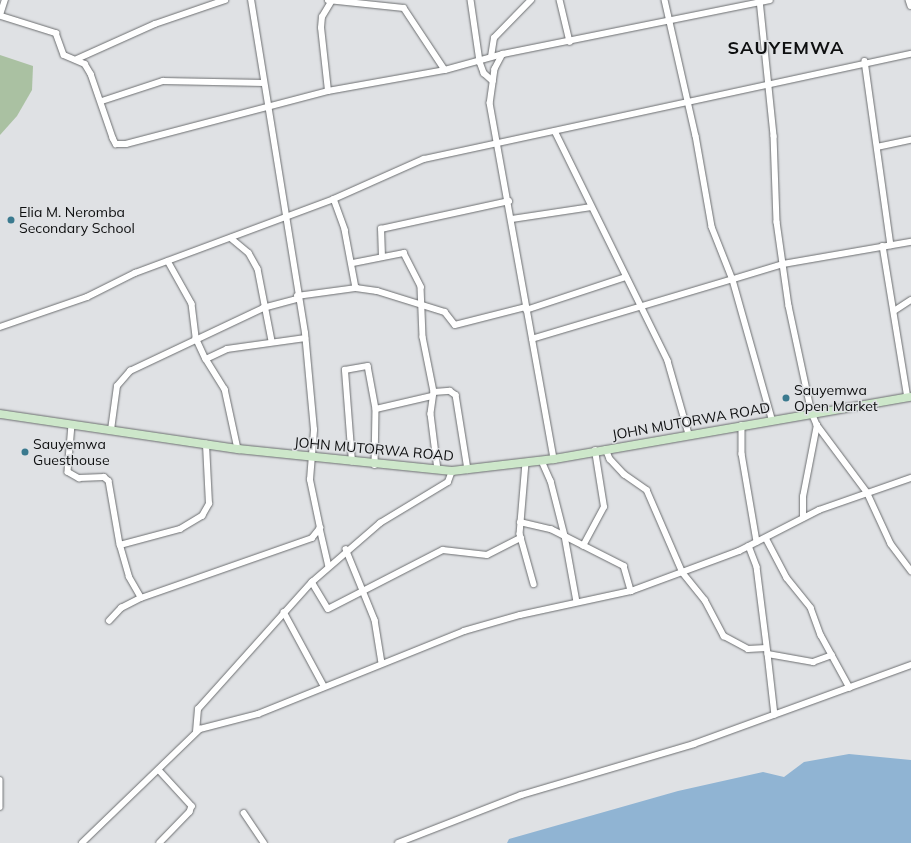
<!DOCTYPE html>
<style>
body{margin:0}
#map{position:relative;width:911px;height:843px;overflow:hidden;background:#dfe1e4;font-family:Mulish,sans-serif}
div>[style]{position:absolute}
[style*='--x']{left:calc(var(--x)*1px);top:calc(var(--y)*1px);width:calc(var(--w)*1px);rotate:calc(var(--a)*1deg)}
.green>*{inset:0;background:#aac1a2}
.water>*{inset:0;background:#90b4d3}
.roads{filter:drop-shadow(0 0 1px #6c6e70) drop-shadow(0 0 1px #6c6e70)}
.street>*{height:5.5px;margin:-2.75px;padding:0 2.75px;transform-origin:2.75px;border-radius:2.75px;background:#fff}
.secondary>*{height:8px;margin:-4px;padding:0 4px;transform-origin:4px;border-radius:4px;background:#cde7ca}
.dots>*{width:11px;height:11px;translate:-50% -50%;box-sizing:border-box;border:2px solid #dfe1e4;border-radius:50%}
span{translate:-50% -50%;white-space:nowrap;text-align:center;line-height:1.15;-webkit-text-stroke:3px #dfe1e4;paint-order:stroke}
.poi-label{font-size:14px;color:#0e0f10}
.left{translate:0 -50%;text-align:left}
.street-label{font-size:14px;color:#0e0f10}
.district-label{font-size:18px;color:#0e0f10;font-weight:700;letter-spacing:1px}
</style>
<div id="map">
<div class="green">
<i style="clip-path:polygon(0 55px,33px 66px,32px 90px,17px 116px,0 135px)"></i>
</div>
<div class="water">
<i style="clip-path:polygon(849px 754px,911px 760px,911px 843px,507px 843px,509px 839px,678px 791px,763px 772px,784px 777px,804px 762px)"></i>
</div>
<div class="roads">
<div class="street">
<i style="--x:328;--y:0;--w:76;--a:6"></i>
<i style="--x:404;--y:8;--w:74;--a:56.5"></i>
<i style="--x:471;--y:0;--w:63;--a:81.7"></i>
<i style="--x:480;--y:62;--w:12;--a:70"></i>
<i style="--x:484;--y:73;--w:12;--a:42"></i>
<i style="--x:560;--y:0;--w:43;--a:76.6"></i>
<i style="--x:665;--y:0;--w:139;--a:77.2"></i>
<i style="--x:696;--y:136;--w:92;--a:80"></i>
<i style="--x:712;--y:227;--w:57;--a:68.4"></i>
<i style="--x:733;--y:280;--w:144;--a:74.3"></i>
<i style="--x:760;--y:0;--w:137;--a:84.1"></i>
<i style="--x:774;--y:136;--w:86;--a:88"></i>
<i style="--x:777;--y:222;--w:85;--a:81.9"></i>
<i style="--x:789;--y:306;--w:109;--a:77.9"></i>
<i style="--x:812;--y:413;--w:13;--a:67"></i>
<i style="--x:817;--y:425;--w:84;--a:53.3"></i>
<i style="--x:867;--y:492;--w:57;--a:65.2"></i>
<i style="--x:891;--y:544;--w:34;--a:53"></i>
<i style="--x:909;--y:0;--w:6;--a:72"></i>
<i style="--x:0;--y:15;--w:16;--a:-72"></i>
<i style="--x:1;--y:16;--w:58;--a:17.2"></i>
<i style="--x:56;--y:33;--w:23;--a:70"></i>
<i style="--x:64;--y:55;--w:23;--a:23"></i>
<i style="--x:85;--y:64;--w:12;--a:59"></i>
<i style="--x:91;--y:74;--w:68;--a:71"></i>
<i style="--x:113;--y:138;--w:7;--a:63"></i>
<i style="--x:116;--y:144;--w:10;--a:0"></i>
<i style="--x:126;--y:144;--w:209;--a:-14.7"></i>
<i style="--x:328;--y:91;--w:119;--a:-10.2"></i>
<i style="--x:445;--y:70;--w:60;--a:-15.4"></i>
<i style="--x:503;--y:54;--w:272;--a:-11.4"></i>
<i style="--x:503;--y:54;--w:17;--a:118"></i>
<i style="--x:495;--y:69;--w:34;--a:98"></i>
<i style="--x:490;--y:103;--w:362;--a:79.8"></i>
<i style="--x:491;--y:57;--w:19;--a:-81"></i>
<i style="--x:494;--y:38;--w:53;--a:-45.8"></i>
<i style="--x:77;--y:59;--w:85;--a:-24.2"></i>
<i style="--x:155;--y:24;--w:74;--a:-18.9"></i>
<i style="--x:865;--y:61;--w:186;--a:82"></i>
<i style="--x:328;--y:91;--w:63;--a:-96.3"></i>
<i style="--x:321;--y:28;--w:11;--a:-85"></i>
<i style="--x:322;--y:17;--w:17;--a:-59"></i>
<i style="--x:102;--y:101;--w:64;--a:-18.2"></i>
<i style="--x:163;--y:81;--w:101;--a:1.1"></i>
<i style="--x:555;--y:131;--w:256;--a:63.8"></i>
<i style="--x:668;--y:361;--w:76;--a:74"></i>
<i style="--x:877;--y:147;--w:35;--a:-12"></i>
<i style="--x:334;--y:199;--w:33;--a:70"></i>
<i style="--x:345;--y:230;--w:59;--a:79.3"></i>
<i style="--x:512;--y:219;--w:80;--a:-8.6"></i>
<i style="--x:231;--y:238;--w:23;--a:40"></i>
<i style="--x:249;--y:253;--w:18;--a:61"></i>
<i style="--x:258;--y:269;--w:73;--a:79"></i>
<i style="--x:883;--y:246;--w:154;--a:80.7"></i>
<i style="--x:382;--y:257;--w:28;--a:-92"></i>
<i style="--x:381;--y:229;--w:131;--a:-12.3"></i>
<i style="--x:168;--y:261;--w:49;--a:60.8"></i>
<i style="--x:192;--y:304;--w:34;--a:83"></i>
<i style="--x:196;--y:338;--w:23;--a:65"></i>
<i style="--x:206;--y:359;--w:36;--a:58"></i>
<i style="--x:225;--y:389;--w:61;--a:77.8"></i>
<i style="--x:353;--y:263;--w:52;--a:-11.1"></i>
<i style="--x:404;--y:253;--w:38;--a:63"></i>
<i style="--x:421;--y:287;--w:50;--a:87.7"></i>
<i style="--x:423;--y:337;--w:56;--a:78.7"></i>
<i style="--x:434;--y:392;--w:22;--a:98"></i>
<i style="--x:431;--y:414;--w:56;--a:82.9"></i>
<i style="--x:297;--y:296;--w:60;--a:-7.7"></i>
<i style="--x:356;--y:288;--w:21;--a:8"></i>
<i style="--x:377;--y:291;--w:71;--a:17.2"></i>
<i style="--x:445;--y:312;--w:16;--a:52"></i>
<i style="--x:455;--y:325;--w:73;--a:-14.2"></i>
<i style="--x:526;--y:310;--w:105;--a:-18.3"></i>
<i style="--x:894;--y:311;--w:20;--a:-33"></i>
<i style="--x:0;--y:327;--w:92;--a:-19"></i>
<i style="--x:87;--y:297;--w:54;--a:-26.6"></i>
<i style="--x:135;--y:273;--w:212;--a:-20.4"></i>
<i style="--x:334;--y:199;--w:98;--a:-24"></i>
<i style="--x:424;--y:159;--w:498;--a:-12.2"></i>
<i style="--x:532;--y:339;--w:262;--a:-16.6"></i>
<i style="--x:783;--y:264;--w:130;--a:-9.8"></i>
<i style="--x:206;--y:359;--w:23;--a:-25"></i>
<i style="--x:227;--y:349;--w:79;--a:-8"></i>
<i style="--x:434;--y:392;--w:16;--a:-4"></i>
<i style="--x:450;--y:391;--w:7;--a:34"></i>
<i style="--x:456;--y:395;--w:76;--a:80.9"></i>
<i style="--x:376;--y:409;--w:57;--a:-13.1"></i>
<i style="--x:72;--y:425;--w:47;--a:94.9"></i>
<i style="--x:68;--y:472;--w:13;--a:29"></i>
<i style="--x:79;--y:478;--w:25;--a:-2"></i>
<i style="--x:104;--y:477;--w:6;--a:39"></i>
<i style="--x:109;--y:481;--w:65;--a:80.2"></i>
<i style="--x:742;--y:425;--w:29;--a:90"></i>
<i style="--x:742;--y:454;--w:89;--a:80.3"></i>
<i style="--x:111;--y:430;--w:44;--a:-82.2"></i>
<i style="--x:117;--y:386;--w:20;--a:-49"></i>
<i style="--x:130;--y:371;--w:147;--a:-25.3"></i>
<i style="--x:263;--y:308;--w:35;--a:-15"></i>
<i style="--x:606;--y:449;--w:11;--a:68"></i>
<i style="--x:610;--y:459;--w:21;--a:47"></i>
<i style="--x:624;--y:474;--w:28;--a:35"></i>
<i style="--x:647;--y:490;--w:90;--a:66.6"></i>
<i style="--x:683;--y:573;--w:35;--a:51"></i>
<i style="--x:705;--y:600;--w:41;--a:62.2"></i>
<i style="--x:724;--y:636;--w:27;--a:28"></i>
<i style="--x:748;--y:649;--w:18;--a:-3"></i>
<i style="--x:542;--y:461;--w:22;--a:66"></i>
<i style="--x:551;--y:481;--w:57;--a:75.7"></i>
<i style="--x:565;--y:536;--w:67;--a:79.7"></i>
<i style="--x:352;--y:462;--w:92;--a:-94.4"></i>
<i style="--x:345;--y:370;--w:23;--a:-10"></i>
<i style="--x:368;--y:366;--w:44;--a:79.5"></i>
<i style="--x:376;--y:409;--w:56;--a:91"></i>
<i style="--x:526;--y:463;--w:71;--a:94.8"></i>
<i style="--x:520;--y:534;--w:52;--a:74.4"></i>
<i style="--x:803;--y:518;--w:21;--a:-90"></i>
<i style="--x:803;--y:497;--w:73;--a:-79"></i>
<i style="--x:520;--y:522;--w:32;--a:13"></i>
<i style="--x:551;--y:529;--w:82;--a:26.9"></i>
<i style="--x:624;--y:566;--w:26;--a:74"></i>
<i style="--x:320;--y:528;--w:39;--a:77"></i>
<i style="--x:766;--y:538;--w:45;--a:62.3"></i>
<i style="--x:787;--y:578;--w:38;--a:51"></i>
<i style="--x:811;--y:608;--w:29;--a:70"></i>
<i style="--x:821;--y:635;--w:60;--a:61.3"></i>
<i style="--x:583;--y:546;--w:44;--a:-61.7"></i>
<i style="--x:604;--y:507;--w:57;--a:-99.1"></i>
<i style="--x:749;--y:546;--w:22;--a:69"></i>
<i style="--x:757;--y:567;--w:88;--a:82.8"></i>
<i style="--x:768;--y:654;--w:46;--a:10.1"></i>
<i style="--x:813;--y:662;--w:20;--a:-20"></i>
<i style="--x:346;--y:549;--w:77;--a:67.8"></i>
<i style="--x:375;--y:620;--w:44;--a:80.8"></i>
<i style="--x:312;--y:582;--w:31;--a:59"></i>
<i style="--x:328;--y:609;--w:129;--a:-27.2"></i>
<i style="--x:443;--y:550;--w:44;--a:6.5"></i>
<i style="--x:487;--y:555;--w:38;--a:-27"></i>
<i style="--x:141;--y:598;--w:24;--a:-120"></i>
<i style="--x:129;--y:577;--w:33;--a:-106"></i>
<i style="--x:120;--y:545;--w:62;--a:-14.9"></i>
<i style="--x:180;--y:529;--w:26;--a:-31"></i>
<i style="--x:202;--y:516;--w:14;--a:-60"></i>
<i style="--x:209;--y:504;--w:60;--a:-92.9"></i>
<i style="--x:284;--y:612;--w:84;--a:61.6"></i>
<i style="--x:109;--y:621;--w:18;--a:-47"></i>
<i style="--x:121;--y:608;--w:22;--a:-27"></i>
<i style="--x:141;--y:598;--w:181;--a:-19.3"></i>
<i style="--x:312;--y:538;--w:13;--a:-51"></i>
<i style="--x:320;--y:528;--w:49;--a:-101.8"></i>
<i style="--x:310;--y:480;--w:50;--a:-85.4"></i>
<i style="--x:314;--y:430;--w:97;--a:-95.3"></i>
<i style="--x:305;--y:333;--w:337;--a:-99.2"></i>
<i style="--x:768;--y:654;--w:61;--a:83.5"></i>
<i style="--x:196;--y:732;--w:23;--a:-85"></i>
<i style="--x:198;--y:709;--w:171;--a:-48.1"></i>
<i style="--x:312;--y:582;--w:90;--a:-40.9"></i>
<i style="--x:380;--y:523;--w:79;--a:-31.1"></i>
<i style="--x:448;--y:482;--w:12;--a:-70"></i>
<i style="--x:159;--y:770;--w:49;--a:47.5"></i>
<i style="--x:192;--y:806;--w:6;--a:108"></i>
<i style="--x:190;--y:812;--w:43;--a:134.1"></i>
<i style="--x:0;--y:780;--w:27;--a:90"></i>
<i style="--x:244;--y:813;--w:36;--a:56"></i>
<i style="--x:82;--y:843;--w:164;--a:-44"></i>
<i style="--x:200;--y:729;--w:60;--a:-14.5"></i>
<i style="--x:258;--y:714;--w:222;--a:-21.9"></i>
<i style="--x:464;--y:631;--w:58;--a:-15.9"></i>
<i style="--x:520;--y:615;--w:114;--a:-12.2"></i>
<i style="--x:631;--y:591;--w:115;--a:-20.3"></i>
<i style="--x:739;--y:551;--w:90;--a:-27.1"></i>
<i style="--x:819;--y:510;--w:97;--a:-19.2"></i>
<i style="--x:398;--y:843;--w:132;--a:-21.3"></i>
<i style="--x:521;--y:795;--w:180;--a:-16.4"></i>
<i style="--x:694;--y:744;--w:231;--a:-20"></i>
</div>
<div class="secondary">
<i style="--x:0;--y:414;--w:241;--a:8.4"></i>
<i style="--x:238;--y:449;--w:215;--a:5.9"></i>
<i style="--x:452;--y:471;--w:103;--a:-6.7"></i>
<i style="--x:554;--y:459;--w:362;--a:-9.9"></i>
</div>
</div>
<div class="dots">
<i style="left:11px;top:220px;background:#3b7a8f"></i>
<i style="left:786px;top:398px;background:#3b7a8f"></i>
<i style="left:25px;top:452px;background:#3b7a8f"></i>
</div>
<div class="poi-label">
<span class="left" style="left:19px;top:220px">Elia M. Neromba<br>Secondary School</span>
<span class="left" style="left:794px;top:398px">Sauyemwa<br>Open Market</span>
<span class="left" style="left:33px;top:452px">Sauyemwa<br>Guesthouse</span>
</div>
<div class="street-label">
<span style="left:691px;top:421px;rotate:-10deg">JOHN MUTORWA ROAD</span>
<span style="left:374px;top:449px;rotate:5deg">JOHN MUTORWA ROAD</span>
</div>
<div class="district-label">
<span style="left:786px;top:48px">SAUYEMWA</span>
</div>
</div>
